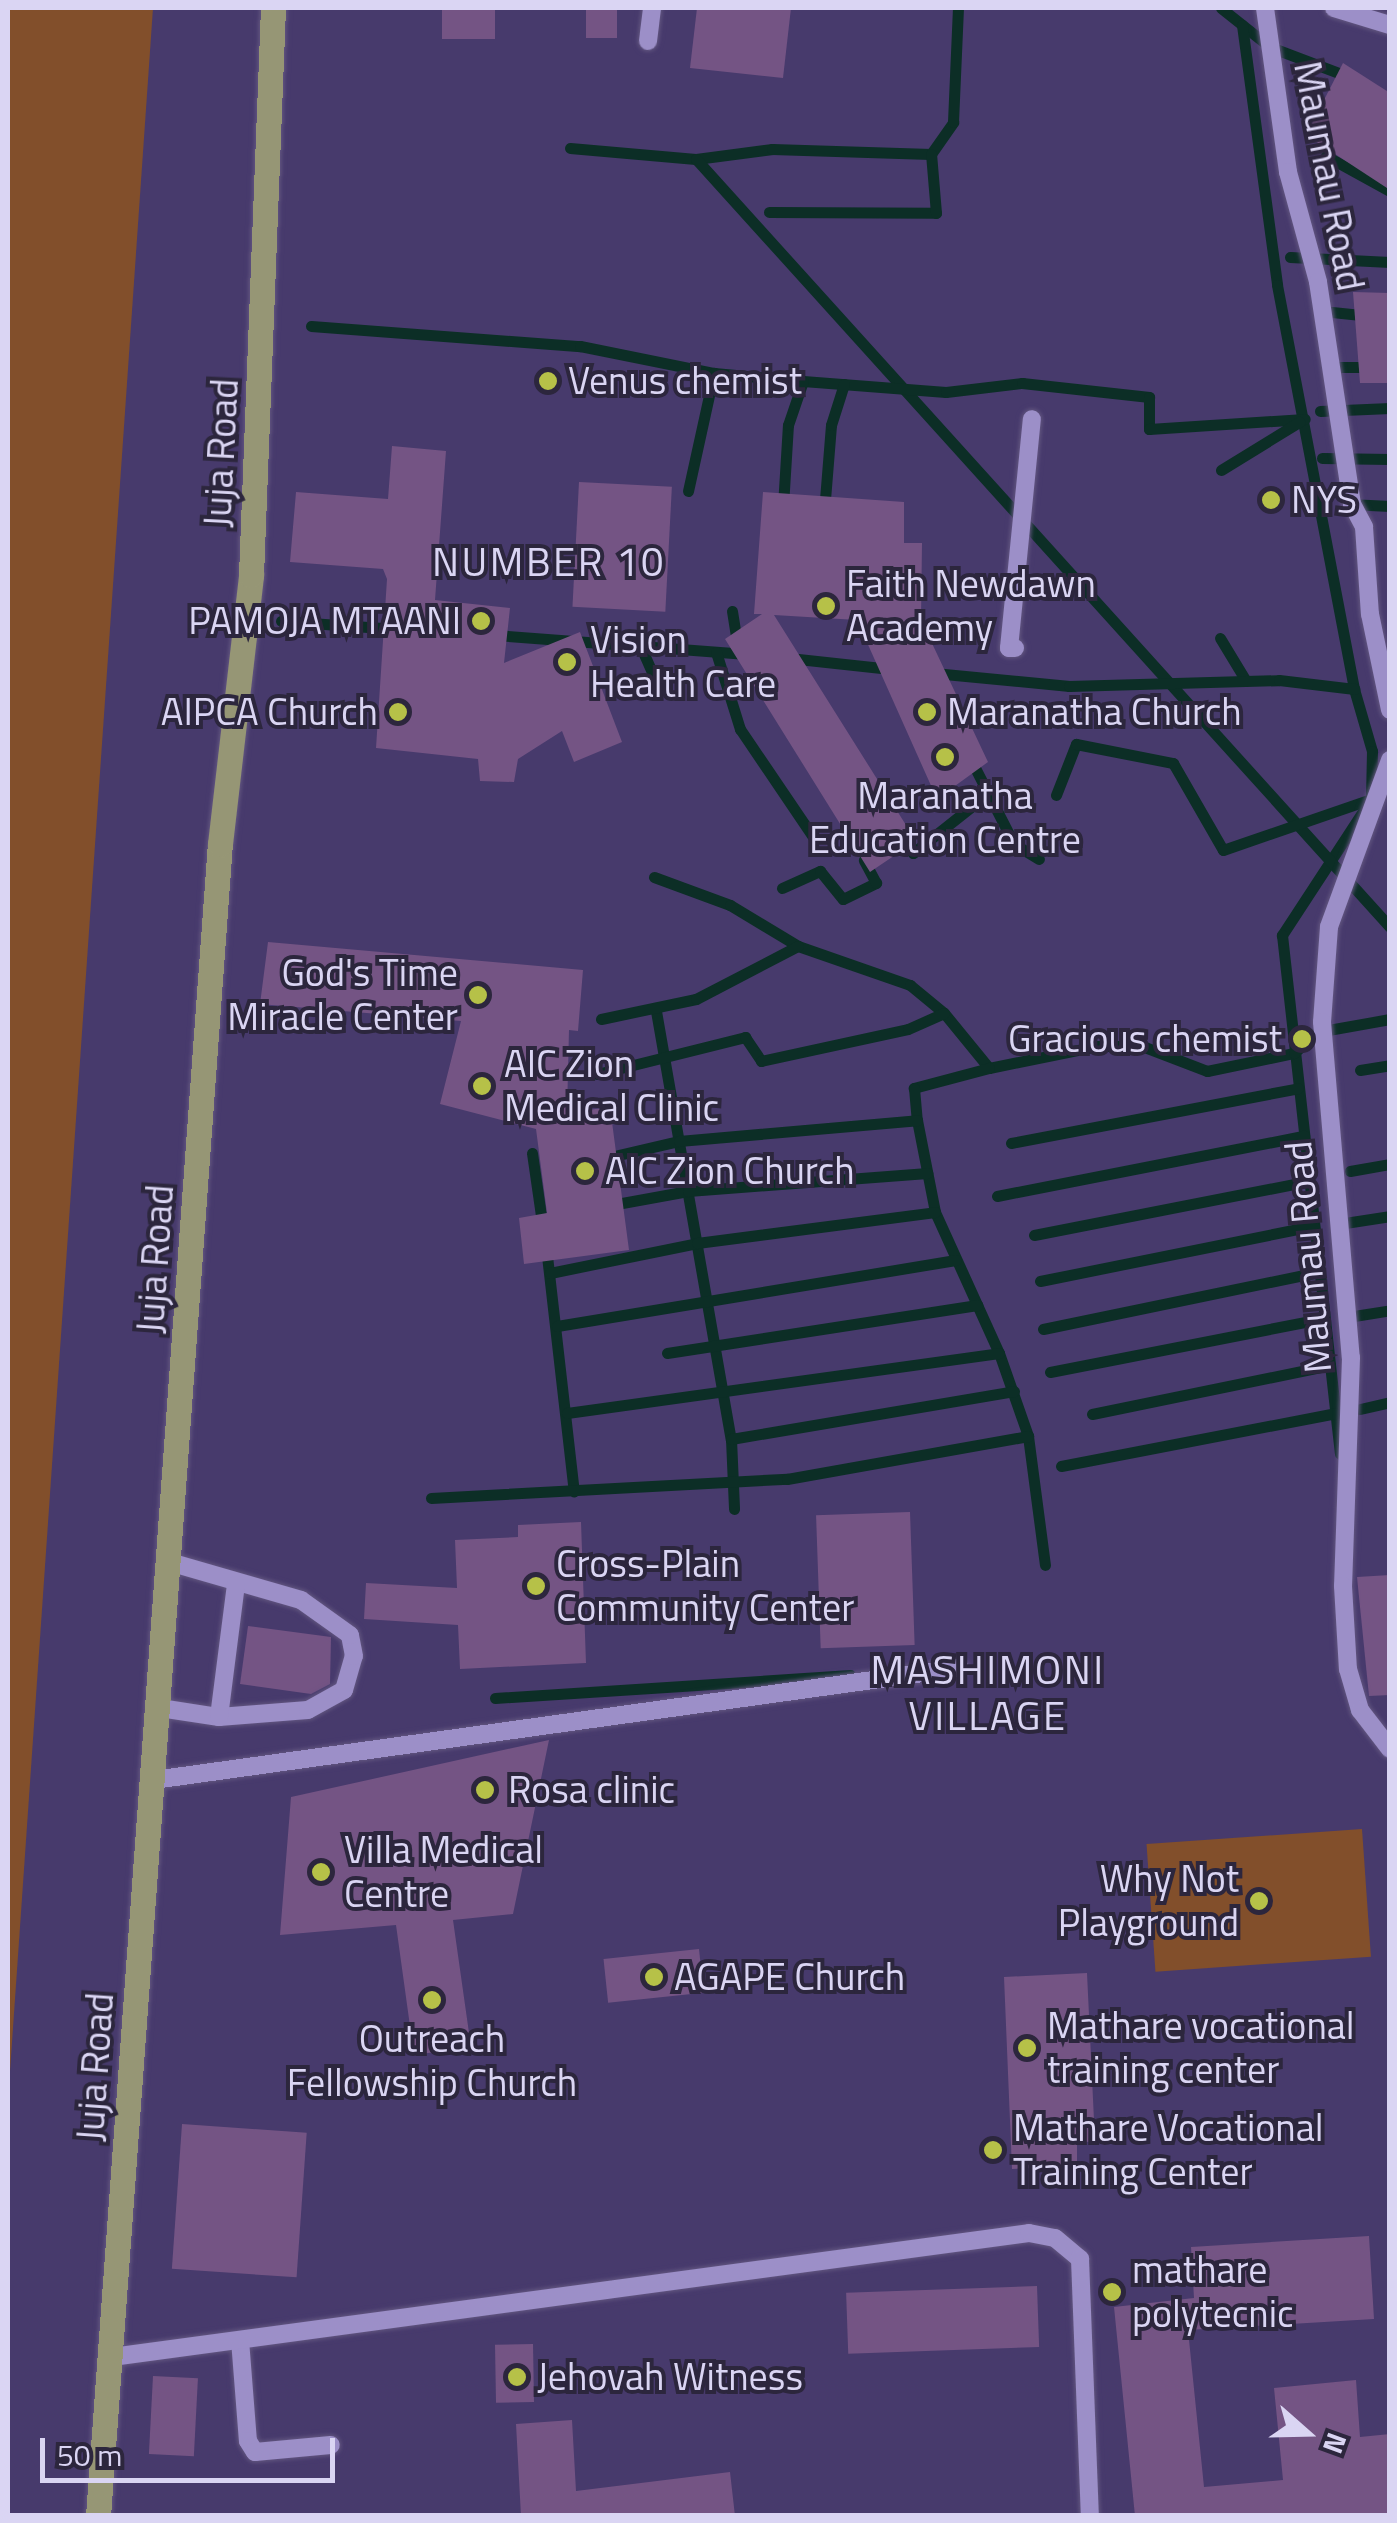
<!DOCTYPE html>
<style>
body{margin:0}
#map{position:relative;width:1397px;height:2523px;overflow:hidden;background:#473a6c;font-family:"Titillium Web",sans-serif}
div>[style]{position:absolute}
[style*='--x']{left:calc(var(--x)*1px);top:calc(var(--y)*1px);width:calc(var(--w)*1px);rotate:calc(var(--a)*1deg)}
.green>*{inset:0;background:#824f2b;transform-origin:0 0}
.stream>*{height:11px;margin:-5.5px;padding:0 5.5px;transform-origin:5.5px;border-radius:5.5px;background:#0c2e26}
.building>*{inset:0;background:#745484;transform-origin:0 0}
.roads{filter:drop-shadow(0 0 2px #625680) drop-shadow(0 0 2px #625680)}
.minor>*{height:18px;margin:-9px;padding:0 9px;transform-origin:9px;border-radius:9px;background:#9c8fc8}
.major>*{height:25px;margin:-12.5px;padding:0 12.5px;transform-origin:12.5px;border-radius:12.5px;background:#969675}
.dots>*{width:28px;height:28px;translate:-50% -50%;box-sizing:border-box;border:5px solid #2c263d;border-radius:50%}
span{translate:-50% -50%;white-space:nowrap;text-align:center;line-height:1.15;-webkit-text-stroke:8px #2c263d;paint-order:stroke}
.street-label{font-size:38px;color:#dad5f3}
.poi-label{font-size:38px;color:#dad5f3}
.left{translate:0 -50%;text-align:left}
.right{translate:-100% -50%;text-align:right}
.neighbourhood-label{font-size:40px;color:#dad5f3;letter-spacing:2.5px}
.frame{position:absolute;inset:0;border:10px solid #dad5f3;pointer-events:none}
.north{position:absolute;left:1257px;top:2383px;width:100px;height:100px;-webkit-text-stroke:8px #2c263d;paint-order:stroke;rotate:110deg;font-size:28px;font-weight:700;line-height:40px;text-align:center;color:#dad5f3}
.north::after{content:'';display:block;margin:auto;width:35px;height:45px;background:#dad5f3;clip-path:polygon(50% 0,100% 100%,50% 72%,0 100%)}
.scale{position:absolute;left:40px;top:2438px;width:295px;height:45px;box-sizing:border-box;border:5px solid #dad5f3;border-top:0;padding-left:12px;font-size:30px;line-height:35px;white-space:nowrap;color:#dad5f3;-webkit-text-stroke:8px #2c263d;paint-order:stroke}
</style>
<div id="map">
<div class="green">
<i style="clip-path:polygon(8px 8px,153px 8px,8px 2100px)"></i>
<i style="left:1362px;top:1829px;width:128px;height:216px;rotate:86deg"></i>
</div>
<div class="stream">
<i style="--x:1221;--y:8;--w:63;--a:38.5"></i>
<i style="--x:1270;--y:47;--w:88;--a:20.7"></i>
<i style="--x:1242;--y:25;--w:262;--a:82.3"></i>
<i style="--x:1277;--y:285;--w:411;--a:79.2"></i>
<i style="--x:1354;--y:689;--w:65;--a:73.8"></i>
<i style="--x:1372;--y:751;--w:48;--a:91.2"></i>
<i style="--x:1371;--y:799;--w:163;--a:123.2"></i>
<i style="--x:1282;--y:935;--w:522;--a:83.62"></i>
<i style="--x:570;--y:148;--w:126;--a:5"></i>
<i style="--x:696;--y:159;--w:77;--a:-7.5"></i>
<i style="--x:772;--y:149;--w:159;--a:1.8"></i>
<i style="--x:931;--y:154;--w:39;--a:-55"></i>
<i style="--x:953;--y:122;--w:114;--a:-87.5"></i>
<i style="--x:1326;--y:156;--w:73;--a:28.7"></i>
<i style="--x:696;--y:159;--w:1035;--a:47.9"></i>
<i style="--x:769;--y:212;--w:167;--a:0.3"></i>
<i style="--x:936;--y:213;--w:59;--a:-94.8"></i>
<i style="--x:1290;--y:257;--w:100;--a:2.9"></i>
<i style="--x:1332;--y:312;--w:36;--a:6"></i>
<i style="--x:311;--y:326;--w:270;--a:4.3"></i>
<i style="--x:580;--y:346;--w:137;--a:11.4"></i>
<i style="--x:714;--y:373;--w:89;--a:5.1"></i>
<i style="--x:803;--y:381;--w:143;--a:4.4"></i>
<i style="--x:946;--y:392;--w:77;--a:-6.8"></i>
<i style="--x:1022;--y:383;--w:128;--a:6.3"></i>
<i style="--x:1149;--y:397;--w:32;--a:90"></i>
<i style="--x:1149;--y:429;--w:156;--a:-3.7"></i>
<i style="--x:1332;--y:367;--w:40;--a:0"></i>
<i style="--x:1320;--y:411;--w:70;--a:-2.5"></i>
<i style="--x:1322;--y:458;--w:68;--a:0.8"></i>
<i style="--x:1221;--y:470;--w:92;--a:-31.6"></i>
<i style="--x:688;--y:491;--w:121;--a:-77.6"></i>
<i style="--x:1349;--y:504;--w:41;--a:2.8"></i>
<i style="--x:783;--y:506;--w:81;--a:-86.5"></i>
<i style="--x:788;--y:425;--w:46;--a:-71.2"></i>
<i style="--x:824;--y:512;--w:87;--a:-85.4"></i>
<i style="--x:831;--y:425;--w:43;--a:-72.4"></i>
<i style="--x:732;--y:611;--w:36;--a:81"></i>
<i style="--x:281;--y:621;--w:116;--a:3.9"></i>
<i style="--x:495;--y:635;--w:252;--a:4.3"></i>
<i style="--x:1220;--y:638;--w:50;--a:58.8"></i>
<i style="--x:640;--y:645;--w:47;--a:66.2"></i>
<i style="--x:716;--y:652;--w:81;--a:72.7"></i>
<i style="--x:740;--y:729;--w:130;--a:55.9"></i>
<i style="--x:789;--y:658;--w:102;--a:6.2"></i>
<i style="--x:934;--y:673;--w:136;--a:5.5"></i>
<i style="--x:1069;--y:686;--w:210;--a:-1.6"></i>
<i style="--x:1279;--y:680;--w:76;--a:6.8"></i>
<i style="--x:970;--y:758;--w:97;--a:62.9"></i>
<i style="--x:1014;--y:844;--w:29;--a:31"></i>
<i style="--x:1056;--y:795;--w:55;--a:-68.6"></i>
<i style="--x:1076;--y:744;--w:99;--a:11.1"></i>
<i style="--x:1173;--y:763;--w:100;--a:60.1"></i>
<i style="--x:1223;--y:850;--w:157;--a:-19"></i>
<i style="--x:902;--y:834;--w:22;--a:60"></i>
<i style="--x:913;--y:853;--w:93;--a:-38.5"></i>
<i style="--x:654;--y:877;--w:81;--a:20.2"></i>
<i style="--x:730;--y:905;--w:79;--a:31.1"></i>
<i style="--x:798;--y:946;--w:119;--a:19.2"></i>
<i style="--x:910;--y:985;--w:44;--a:39.5"></i>
<i style="--x:944;--y:1013;--w:71;--a:50.7"></i>
<i style="--x:989;--y:1068;--w:110;--a:-11.5"></i>
<i style="--x:1097;--y:1046;--w:45;--a:0"></i>
<i style="--x:1142;--y:1046;--w:70;--a:21"></i>
<i style="--x:1207;--y:1071;--w:89;--a:-11.7"></i>
<i style="--x:1294;--y:1053;--w:31;--a:-42"></i>
<i style="--x:1317;--y:1032;--w:74;--a:-10.1"></i>
<i style="--x:782;--y:888;--w:42;--a:-24.1"></i>
<i style="--x:820;--y:871;--w:36;--a:51"></i>
<i style="--x:843;--y:899;--w:37;--a:-26"></i>
<i style="--x:876;--y:883;--w:26;--a:-118"></i>
<i style="--x:656;--y:1011;--w:435;--a:80.1"></i>
<i style="--x:731;--y:1439;--w:70;--a:87.5"></i>
<i style="--x:601;--y:1019;--w:97;--a:-11.9"></i>
<i style="--x:696;--y:999;--w:115;--a:-27.5"></i>
<i style="--x:989;--y:1068;--w:78;--a:165.1"></i>
<i style="--x:914;--y:1088;--w:32;--a:85"></i>
<i style="--x:917;--y:1120;--w:94;--a:78.9"></i>
<i style="--x:935;--y:1212;--w:155;--a:65.6"></i>
<i style="--x:999;--y:1353;--w:88;--a:70.7"></i>
<i style="--x:1028;--y:1436;--w:130;--a:82.5"></i>
<i style="--x:1360;--y:1070;--w:30;--a:-9"></i>
<i style="--x:597;--y:1074;--w:153;--a:-14"></i>
<i style="--x:745;--y:1037;--w:29;--a:56"></i>
<i style="--x:761;--y:1061;--w:150;--a:-12.3"></i>
<i style="--x:908;--y:1029;--w:39;--a:-24"></i>
<i style="--x:1011;--y:1143;--w:292;--a:-10.8"></i>
<i style="--x:532;--y:1153;--w:77;--a:81.8"></i>
<i style="--x:614;--y:1156;--w:67;--a:-13"></i>
<i style="--x:679;--y:1141;--w:239;--a:-5"></i>
<i style="--x:1350;--y:1171;--w:41;--a:-9.9"></i>
<i style="--x:997;--y:1196;--w:313;--a:-11.1"></i>
<i style="--x:622;--y:1203;--w:67;--a:-10.3"></i>
<i style="--x:688;--y:1191;--w:240;--a:-4.3"></i>
<i style="--x:1345;--y:1223;--w:46;--a:-8.8"></i>
<i style="--x:1034;--y:1235;--w:280;--a:-11.1"></i>
<i style="--x:546;--y:1247;--w:246;--a:83.5"></i>
<i style="--x:550;--y:1273;--w:150;--a:-11.5"></i>
<i style="--x:697;--y:1243;--w:240;--a:-7.4"></i>
<i style="--x:1040;--y:1281;--w:279;--a:-11.4"></i>
<i style="--x:1354;--y:1316;--w:36;--a:-9"></i>
<i style="--x:557;--y:1326;--w:404;--a:-9.4"></i>
<i style="--x:1043;--y:1329;--w:282;--a:-11.7"></i>
<i style="--x:667;--y:1353;--w:314;--a:-8.8"></i>
<i style="--x:1050;--y:1372;--w:279;--a:-11.1"></i>
<i style="--x:1360;--y:1409;--w:31;--a:-13"></i>
<i style="--x:567;--y:1413;--w:436;--a:-7.9"></i>
<i style="--x:1092;--y:1414;--w:243;--a:-11.6"></i>
<i style="--x:731;--y:1439;--w:287;--a:-9.6"></i>
<i style="--x:1061;--y:1466;--w:279;--a:-10.9"></i>
<i style="--x:431;--y:1498;--w:357;--a:-3.1"></i>
<i style="--x:787;--y:1479;--w:245;--a:-10.1"></i>
<i style="--x:495;--y:1698;--w:356;--a:-3.7"></i>
</div>
<div class="building">
<i style="left:442px;top:8px;width:53px;height:31px"></i>
<i style="left:586px;top:8px;width:31px;height:30px"></i>
<i style="clip-path:polygon(697px 8px,791px 8px,783px 78px,690px 68px)"></i>
<i style="clip-path:polygon(1343px 63px,1390px 93px,1390px 190px,1306px 135px)"></i>
<i style="clip-path:polygon(1353px 292px,1390px 293px,1390px 383px,1360px 383px)"></i>
<i style="clip-path:polygon(392px 446px,446px 451px,435px 600px,510px 608px,504px 663px,580px 632px,622px 742px,574px 762px,562px 731px,518px 759px,514px 782px,480px 781px,478px 759px,376px 748px,387px 579px,383px 569px,290px 562px,296px 492px,388px 499px)"></i>
<i style="left:579px;top:482px;width:93px;height:125px;rotate:3deg"></i>
<i style="clip-path:polygon(763px 492px,904px 502px,904px 543px,922px 543px,921px 620px,988px 762px,937px 799px,857px 620px,774px 615px,916px 841px,870px 872px,725px 639px,762px 614px,754px 614px)"></i>
<i style="clip-path:polygon(268px 942px,583px 970px,578px 1031px,569px 1030px,567px 1113px,610px 1107px,629px 1250px,524px 1264px,519px 1218px,547px 1213px,536px 1129px,440px 1104px,461px 1021px,260px 1004px)"></i>
<i style="left:910px;top:1512px;width:133px;height:94px;rotate:88deg"></i>
<i style="clip-path:polygon(581px 1522px,586px 1663px,460px 1669px,458px 1625px,364px 1619px,366px 1583px,457px 1588px,455px 1540px,518px 1537px,518px 1525px)"></i>
<i style="clip-path:polygon(1390px 1575px,1390px 1695px,1369px 1696px,1357px 1577px)"></i>
<i style="clip-path:polygon(248px 1626px,331px 1637px,330px 1684px,311px 1694px,240px 1684px)"></i>
<i style="clip-path:polygon(549px 1740px,513px 1914px,453px 1920px,471px 2047px,414px 2055px,396px 1925px,280px 1935px,291px 1797px)"></i>
<i style="left:699px;top:1949px;width:44px;height:96px;rotate:84deg"></i>
<i style="clip-path:polygon(1087px 1973px,1095px 2141px,1077px 2143px,1077px 2166px,1012px 2169px,1004px 1977px)"></i>
<i style="left:182px;top:2124px;width:125px;height:145px;rotate:4deg"></i>
<i style="clip-path:polygon(1369px 2236px,1374px 2319px,1188px 2330px,1204px 2487px,1283px 2480px,1274px 2388px,1356px 2380px,1360px 2437px,1390px 2434px,1390px 2513px,1135px 2516px,1114px 2307px,1194px 2298px,1191px 2247px)"></i>
<i style="left:1037px;top:2286px;width:61px;height:191px;rotate:88deg"></i>
<i style="left:533px;top:2344px;width:58px;height:38px;rotate:89deg"></i>
<i style="left:153px;top:2376px;width:45px;height:78px;rotate:3deg"></i>
<i style="clip-path:polygon(572px 2420px,576px 2491px,730px 2472px,735px 2516px,521px 2516px,516px 2424px)"></i>
</div>
<div class="roads">
<div class="minor">
<i style="--x:1265;--y:8;--w:166;--a:82"></i>
<i style="--x:1288;--y:172;--w:114;--a:74.7"></i>
<i style="--x:1318;--y:282;--w:225;--a:81.3"></i>
<i style="--x:1352;--y:504;--w:26;--a:62"></i>
<i style="--x:1364;--y:527;--w:87;--a:86.1"></i>
<i style="--x:1370;--y:614;--w:98;--a:78.2"></i>
<i style="--x:1334;--y:8;--w:59;--a:16.9"></i>
<i style="--x:648;--y:41;--w:33;--a:-83"></i>
<i style="--x:1015;--y:648;--w:6;--a:180"></i>
<i style="--x:1009;--y:648;--w:230;--a:-84.3"></i>
<i style="--x:1390;--y:760;--w:178;--a:110.1"></i>
<i style="--x:1329;--y:927;--w:95;--a:94.2"></i>
<i style="--x:1322;--y:1022;--w:337;--a:85.1"></i>
<i style="--x:1351;--y:1358;--w:228;--a:92"></i>
<i style="--x:1343;--y:1586;--w:83;--a:86.6"></i>
<i style="--x:1348;--y:1669;--w:43;--a:73.7"></i>
<i style="--x:1360;--y:1710;--w:49;--a:52.4"></i>
<i style="--x:160;--y:1708;--w:60;--a:8.7"></i>
<i style="--x:219;--y:1717;--w:89;--a:-4.5"></i>
<i style="--x:308;--y:1710;--w:41;--a:-29.1"></i>
<i style="--x:344;--y:1690;--w:35;--a:-74"></i>
<i style="--x:354;--y:1656;--w:21;--a:-101"></i>
<i style="--x:350;--y:1635;--w:60;--a:-144.5"></i>
<i style="--x:301;--y:1600;--w:137;--a:-163.9"></i>
<i style="--x:219;--y:1717;--w:133;--a:-82.7"></i>
<i style="--x:154;--y:1780;--w:813;--a:-7.92"></i>
<i style="--x:240;--y:2340;--w:101;--a:85.5"></i>
<i style="--x:248;--y:2441;--w:13;--a:58"></i>
<i style="--x:255;--y:2452;--w:76;--a:-5.3"></i>
<i style="--x:112;--y:2357;--w:925;--a:-7.7"></i>
<i style="--x:1029;--y:2233;--w:26;--a:11"></i>
<i style="--x:1055;--y:2238;--w:33;--a:40"></i>
<i style="--x:1080;--y:2259;--w:257;--a:87.8"></i>
</div>
<div class="major">
<i style="--x:98;--y:2516;--w:1676;--a:-85.83"></i>
<i style="--x:220;--y:844;--w:271;--a:-83.4"></i>
<i style="--x:251;--y:575;--w:567;--a:-87.78"></i>
</div>
</div>
<div class="dots">
<i style="left:548px;top:381px;background:#b6c148"></i>
<i style="left:1271px;top:500px;background:#b6c148"></i>
<i style="left:826px;top:606px;background:#b6c148"></i>
<i style="left:481px;top:621px;background:#b6c148"></i>
<i style="left:567px;top:662px;background:#b6c148"></i>
<i style="left:398px;top:712px;background:#b6c148"></i>
<i style="left:927px;top:712px;background:#b6c148"></i>
<i style="left:945px;top:757px;background:#b6c148"></i>
<i style="left:478px;top:995px;background:#b6c148"></i>
<i style="left:1302px;top:1039px;background:#b6c148"></i>
<i style="left:482px;top:1086px;background:#b6c148"></i>
<i style="left:585px;top:1171px;background:#b6c148"></i>
<i style="left:536px;top:1586px;background:#b6c148"></i>
<i style="left:485px;top:1790px;background:#b6c148"></i>
<i style="left:321px;top:1872px;background:#b6c148"></i>
<i style="left:1259px;top:1901px;background:#b6c148"></i>
<i style="left:654px;top:1977px;background:#b6c148"></i>
<i style="left:432px;top:2000px;background:#b6c148"></i>
<i style="left:1027px;top:2048px;background:#b6c148"></i>
<i style="left:993px;top:2150px;background:#b6c148"></i>
<i style="left:1112px;top:2292px;background:#b6c148"></i>
<i style="left:517px;top:2377px;background:#b6c148"></i>
</div>
<div class="street-label">
<span style="left:1329px;top:176px;rotate:79deg">Maumau Road</span>
<span style="left:221px;top:453px;rotate:-87deg">Juja Road</span>
<span style="left:1308px;top:1257px;rotate:-95deg">Maumau Road</span>
<span style="left:155px;top:1259px;rotate:-86deg">Juja Road</span>
<span style="left:95px;top:2067px;rotate:-86deg">Juja Road</span>
</div>
<div class="poi-label">
<span class="left" style="left:568px;top:381px">Venus chemist</span>
<span class="left" style="left:1291px;top:500px">NYS</span>
<span class="left" style="left:846px;top:606px">Faith Newdawn<br>Academy</span>
<span class="right" style="left:461px;top:621px">PAMOJA MTAANI</span>
<span class="left" style="left:590px;top:662px">Vision<br>Health Care</span>
<span class="right" style="left:378px;top:712px">AIPCA Church</span>
<span class="left" style="left:947px;top:712px">Maranatha Church</span>
<span style="left:945px;top:818px">Maranatha<br>Education Centre</span>
<span class="right" style="left:458px;top:995px">God's Time<br>Miracle Center</span>
<span class="right" style="left:1282px;top:1039px">Gracious chemist</span>
<span class="left" style="left:504px;top:1086px">AIC Zion<br>Medical Clinic</span>
<span class="left" style="left:605px;top:1171px">AIC Zion Church</span>
<span class="left" style="left:556px;top:1586px">Cross-Plain<br>Community Center</span>
<span class="left" style="left:508px;top:1790px">Rosa clinic</span>
<span class="left" style="left:344px;top:1872px">Villa Medical<br>Centre</span>
<span class="right" style="left:1239px;top:1901px">Why Not<br>Playground</span>
<span class="left" style="left:674px;top:1977px">AGAPE Church</span>
<span class="left" style="left:1047px;top:2048px">Mathare vocational<br>training center</span>
<span style="left:432px;top:2061px">Outreach<br>Fellowship Church</span>
<span class="left" style="left:1013px;top:2150px">Mathare Vocational<br>Training Center</span>
<span class="left" style="left:1132px;top:2292px">mathare<br>polytecnic</span>
<span class="left" style="left:537px;top:2377px">Jehovah Witness</span>
</div>
<div class="neighbourhood-label">
<span style="left:549px;top:562px">NUMBER 10</span>
<span style="left:988px;top:1693px">MASHIMONI<br>VILLAGE</span>
</div>
<div class="frame"></div>
<div class="north">N</div>
<div class="scale">50 m</div>
</div>
